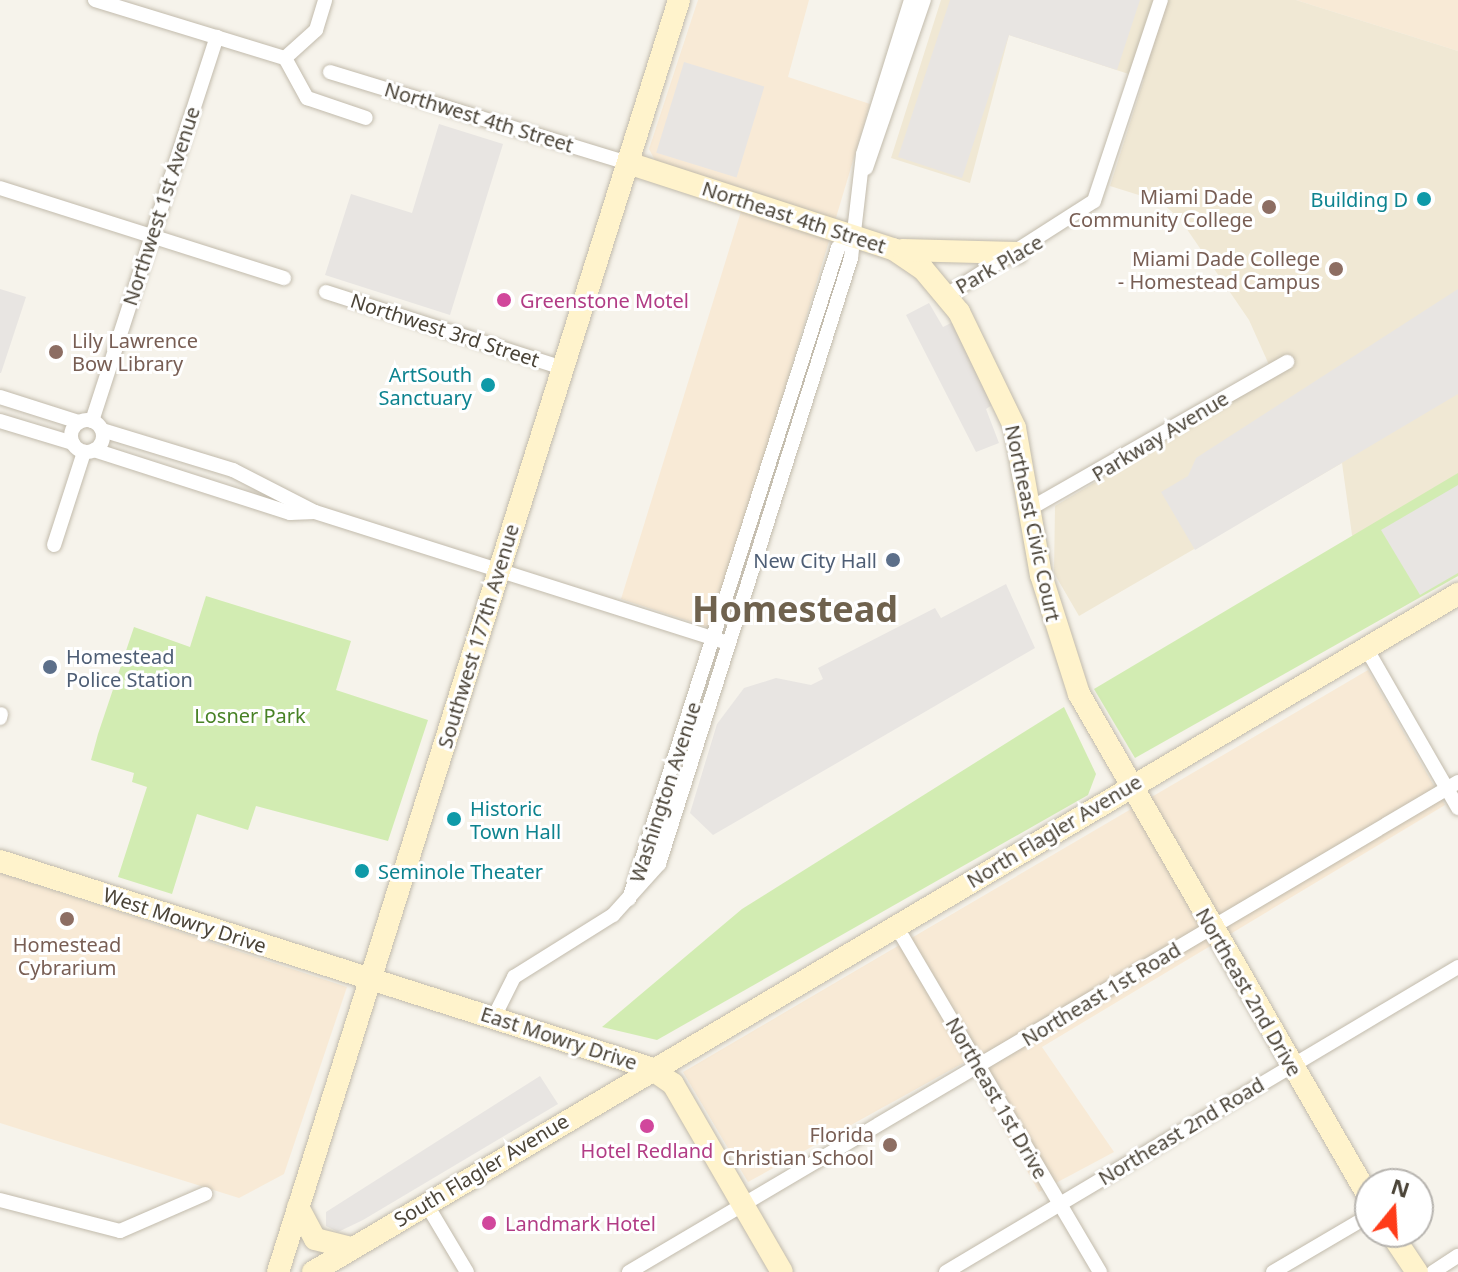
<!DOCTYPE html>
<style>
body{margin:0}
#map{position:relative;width:1458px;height:1272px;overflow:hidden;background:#f6f3eb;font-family:"Noto Sans",sans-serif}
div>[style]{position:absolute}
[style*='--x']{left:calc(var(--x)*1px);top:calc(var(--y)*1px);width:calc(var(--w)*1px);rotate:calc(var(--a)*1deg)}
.commercial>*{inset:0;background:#f8ead6}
.education>*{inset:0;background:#f0e8d4}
.green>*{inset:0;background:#d2ecb2}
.parking>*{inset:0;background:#e8e5e2;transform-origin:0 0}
.roads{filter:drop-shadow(0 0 2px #c2bbac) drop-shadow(0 0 2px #c2bbac)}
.street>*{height:14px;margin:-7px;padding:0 7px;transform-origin:7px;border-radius:7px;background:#fff}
.street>.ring{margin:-7px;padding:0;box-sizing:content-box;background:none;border:14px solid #fff;border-radius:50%}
.secondary>*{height:22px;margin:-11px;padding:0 11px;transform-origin:11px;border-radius:11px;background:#fff3cc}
.dots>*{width:22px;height:22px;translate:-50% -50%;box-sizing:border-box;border:4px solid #fff;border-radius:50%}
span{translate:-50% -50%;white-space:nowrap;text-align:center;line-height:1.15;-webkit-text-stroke:6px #fff;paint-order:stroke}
.street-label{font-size:20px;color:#4b4438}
.education-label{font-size:20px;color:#785e54}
.right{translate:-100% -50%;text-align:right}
.left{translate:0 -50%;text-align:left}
.culture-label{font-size:20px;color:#0d838f}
.hotel-label{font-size:20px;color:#b23c85}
.service-label{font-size:20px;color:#4e5e75}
.park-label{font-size:20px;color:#488226}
.town-label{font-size:36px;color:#6f624e;font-weight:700}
.north{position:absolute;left:1354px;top:1168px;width:80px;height:80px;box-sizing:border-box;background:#fff;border:2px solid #b7b4af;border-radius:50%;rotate:18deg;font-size:22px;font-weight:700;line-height:32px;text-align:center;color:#4b4438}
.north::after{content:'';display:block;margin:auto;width:28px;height:36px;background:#ff3c19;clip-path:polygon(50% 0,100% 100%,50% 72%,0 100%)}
</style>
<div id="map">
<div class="commercial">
<i style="clip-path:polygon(698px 0,809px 0,788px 77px,870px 104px,713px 629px,621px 599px,747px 192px,657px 164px,649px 149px)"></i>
<i style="clip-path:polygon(1296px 0,1458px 0,1458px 51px)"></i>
<i style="clip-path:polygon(1368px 670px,1445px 805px,1042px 1047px,1114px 1152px,1039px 1192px,965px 1062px,748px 1182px,683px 1072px)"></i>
<i style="clip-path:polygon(0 873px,347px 987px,284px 1174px,239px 1198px,0 1123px)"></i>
</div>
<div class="education">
<i style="clip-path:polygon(941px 0,1296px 0,1458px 51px,1458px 574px,1394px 612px,1352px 535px,1342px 463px,1079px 616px,1054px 573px,1055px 506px,1274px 376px,1249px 320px,1180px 219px,1161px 202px,1110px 186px,1144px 79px,1009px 35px,970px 183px,891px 158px)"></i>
</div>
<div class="green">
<i style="clip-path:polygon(1458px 473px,1458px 576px,1135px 758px,1094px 689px)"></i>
<i style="clip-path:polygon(206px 596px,351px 641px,336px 690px,428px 720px,388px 841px,256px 806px,248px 830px,197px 814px,172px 894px,118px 877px,147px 787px,132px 782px,134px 773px,91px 760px,98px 734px,134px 627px,190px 647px)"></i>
<i style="clip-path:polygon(1064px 707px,1096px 774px,1088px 795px,657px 1040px,602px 1027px,742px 909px)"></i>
</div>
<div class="parking">
<i style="clip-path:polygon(950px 0,1140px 0,1117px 70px,1009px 35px,962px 178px,898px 157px)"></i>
<i style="left:684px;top:62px;width:84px;height:95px;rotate:17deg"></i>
<i style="clip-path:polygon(439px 124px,503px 144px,450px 315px,325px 275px,351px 194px,412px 213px)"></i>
<i style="clip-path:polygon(0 289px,26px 297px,1px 373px,0 373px)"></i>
<i style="clip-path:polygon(1458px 289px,1458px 394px,1195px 550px,1161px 492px,1188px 476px,1196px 458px)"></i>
<i style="clip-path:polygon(929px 303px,943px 327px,955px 321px,995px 403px,986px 409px,999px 443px,976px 452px,906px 315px)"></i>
<i style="clip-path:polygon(1458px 485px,1458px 573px,1420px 595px,1381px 530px)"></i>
<i style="clip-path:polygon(1006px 584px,1035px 648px,713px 835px,690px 813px,717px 724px,744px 688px,776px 678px,811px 685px,823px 679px,818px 668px,935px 608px,941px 618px)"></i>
<i style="clip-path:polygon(540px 1076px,558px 1104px,363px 1220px,338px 1232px,326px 1226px,326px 1212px)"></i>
</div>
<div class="roads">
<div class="street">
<i style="--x:95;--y:0;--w:199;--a:17"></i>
<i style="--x:285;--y:58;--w:46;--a:61.2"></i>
<i style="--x:307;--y:98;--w:62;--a:18.7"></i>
<i style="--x:285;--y:58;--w:42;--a:-42.1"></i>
<i style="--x:316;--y:30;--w:31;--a:-73"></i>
<i style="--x:330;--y:72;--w:312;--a:17"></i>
<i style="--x:866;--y:168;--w:178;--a:-71"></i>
<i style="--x:0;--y:188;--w:298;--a:17.6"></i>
<i style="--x:326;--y:292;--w:249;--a:17.8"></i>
<i style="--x:947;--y:295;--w:174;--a:-32.6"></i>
<i style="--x:1094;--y:201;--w:212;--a:-71.6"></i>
<i style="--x:0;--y:397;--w:83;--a:17.6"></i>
<i class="ring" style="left:71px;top:420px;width:18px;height:18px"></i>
<i style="--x:0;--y:421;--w:76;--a:16.8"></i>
<i style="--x:92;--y:421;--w:404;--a:-72"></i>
<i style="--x:102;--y:430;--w:137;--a:17"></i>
<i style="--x:233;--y:470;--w:92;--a:27.1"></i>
<i style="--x:315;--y:512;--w:427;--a:17.6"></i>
<i style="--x:94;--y:450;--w:206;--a:17.8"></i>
<i style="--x:290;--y:513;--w:25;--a:-2"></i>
<i style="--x:1031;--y:508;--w:295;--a:-29.7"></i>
<i style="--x:54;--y:545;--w:98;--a:-72.1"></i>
<i style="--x:1365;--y:646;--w:187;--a:60.1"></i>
<i style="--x:0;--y:718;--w:4;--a:-76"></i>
<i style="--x:629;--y:899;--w:684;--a:-72.2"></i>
<i style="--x:838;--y:248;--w:18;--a:-49"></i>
<i style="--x:895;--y:924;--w:404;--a:59.5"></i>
<i style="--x:494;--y:1017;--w:45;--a:-63.4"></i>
<i style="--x:514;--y:977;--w:117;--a:-32.1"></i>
<i style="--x:613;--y:915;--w:69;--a:-48"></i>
<i style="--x:659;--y:864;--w:636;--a:-72.42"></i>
<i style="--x:851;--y:258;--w:105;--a:-83.4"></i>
<i style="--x:863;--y:154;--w:161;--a:-72.7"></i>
<i style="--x:0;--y:1200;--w:124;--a:14.5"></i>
<i style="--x:120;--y:1231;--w:93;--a:-23.5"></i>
<i style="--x:427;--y:1205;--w:78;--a:59.2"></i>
<i style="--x:629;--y:1272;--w:963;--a:-30.59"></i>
<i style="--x:946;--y:1272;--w:596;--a:-30.78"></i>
<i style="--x:1273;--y:1272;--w:113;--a:-30.4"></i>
<i style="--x:1433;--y:1272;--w:30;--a:-33"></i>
</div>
<div class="secondary">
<i style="--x:628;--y:163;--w:279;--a:18"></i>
<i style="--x:893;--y:249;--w:36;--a:34"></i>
<i style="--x:923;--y:269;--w:56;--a:50.1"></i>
<i style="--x:959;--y:312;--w:129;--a:64.2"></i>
<i style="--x:1015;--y:428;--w:149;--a:80"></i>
<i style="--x:1041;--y:575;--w:125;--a:72.3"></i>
<i style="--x:1079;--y:694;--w:583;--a:60.05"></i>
<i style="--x:902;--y:250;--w:115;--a:1.5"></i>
<i style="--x:0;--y:861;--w:682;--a:17.66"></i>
<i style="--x:650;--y:1068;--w:28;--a:35"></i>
<i style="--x:673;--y:1084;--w:217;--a:59.9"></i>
<i style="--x:298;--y:1207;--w:36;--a:62"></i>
<i style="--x:315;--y:1239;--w:37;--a:14"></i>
<i style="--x:1390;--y:1232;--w:48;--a:56"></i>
<i style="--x:278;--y:1272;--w:1334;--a:-72.5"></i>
<i style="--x:313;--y:1272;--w:1331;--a:-30.63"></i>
</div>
</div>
<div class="dots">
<i style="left:1424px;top:199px;background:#0f9aa8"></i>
<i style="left:1269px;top:207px;background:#8d6e63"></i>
<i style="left:1336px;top:269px;background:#8d6e63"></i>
<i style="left:504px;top:300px;background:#d1479c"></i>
<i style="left:56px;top:352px;background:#8d6e63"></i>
<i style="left:488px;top:385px;background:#0f9aa8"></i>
<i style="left:893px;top:560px;background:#5c6f8a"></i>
<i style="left:50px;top:667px;background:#5c6f8a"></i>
<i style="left:454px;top:819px;background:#0f9aa8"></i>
<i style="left:362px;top:871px;background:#0f9aa8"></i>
<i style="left:67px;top:919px;background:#8d6e63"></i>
<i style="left:647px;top:1126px;background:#d1479c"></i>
<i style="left:890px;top:1145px;background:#8d6e63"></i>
<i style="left:489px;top:1223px;background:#d1479c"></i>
</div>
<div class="street-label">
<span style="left:479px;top:117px;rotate:17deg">Northwest 4th Street</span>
<span style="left:161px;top:206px;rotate:-72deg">Northwest 1st Avenue</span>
<span style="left:794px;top:217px;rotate:18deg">Northeast 4th Street</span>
<span style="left:999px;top:264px;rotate:-30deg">Park Place</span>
<span style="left:445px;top:330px;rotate:18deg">Northwest 3rd Street</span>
<span style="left:1160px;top:436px;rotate:-31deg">Parkway Avenue</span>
<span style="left:1033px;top:523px;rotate:78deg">Northeast Civic Court</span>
<span style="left:478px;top:636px;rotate:-73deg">Southwest 177th Avenue</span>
<span style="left:665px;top:792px;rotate:-72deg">Washington Avenue</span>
<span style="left:1054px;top:831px;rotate:-31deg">North Flagler Avenue</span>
<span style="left:185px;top:920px;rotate:18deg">West Mowry Drive</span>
<span style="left:1249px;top:992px;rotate:60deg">Northeast 2nd Drive</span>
<span style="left:1101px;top:994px;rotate:-31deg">Northeast 1st Road</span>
<span style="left:559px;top:1038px;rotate:18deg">East Mowry Drive</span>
<span style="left:997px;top:1098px;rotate:60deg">Northeast 1st Drive</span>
<span style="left:1181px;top:1131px;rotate:-31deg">Northeast 2nd Road</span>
<span style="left:481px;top:1170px;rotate:-31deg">South Flagler Avenue</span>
</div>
<div class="education-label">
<span class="right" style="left:1253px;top:208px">Miami Dade<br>Community College</span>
<span class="right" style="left:1320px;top:270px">Miami Dade College<br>- Homestead Campus</span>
<span class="left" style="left:72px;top:352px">Lily Lawrence<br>Bow Library</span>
<span style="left:67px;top:956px">Homestead<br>Cybrarium</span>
<span class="right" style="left:874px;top:1146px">Florida<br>Christian School</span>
</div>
<div class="culture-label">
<span class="right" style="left:1408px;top:199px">Building D</span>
<span class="right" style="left:472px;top:386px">ArtSouth<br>Sanctuary</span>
<span class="left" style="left:470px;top:820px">Historic<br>Town Hall</span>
<span class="left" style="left:378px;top:871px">Seminole Theater</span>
</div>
<div class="hotel-label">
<span class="left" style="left:520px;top:300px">Greenstone Motel</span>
<span style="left:647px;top:1150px">Hotel Redland</span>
<span class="left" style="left:505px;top:1223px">Landmark Hotel</span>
</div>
<div class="service-label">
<span class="right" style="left:877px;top:560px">New City Hall</span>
<span class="left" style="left:66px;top:668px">Homestead<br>Police Station</span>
</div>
<div class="park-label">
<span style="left:250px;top:715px">Losner Park</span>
</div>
<div class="town-label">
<span style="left:795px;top:609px">Homestead</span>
</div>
<div class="north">N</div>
</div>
